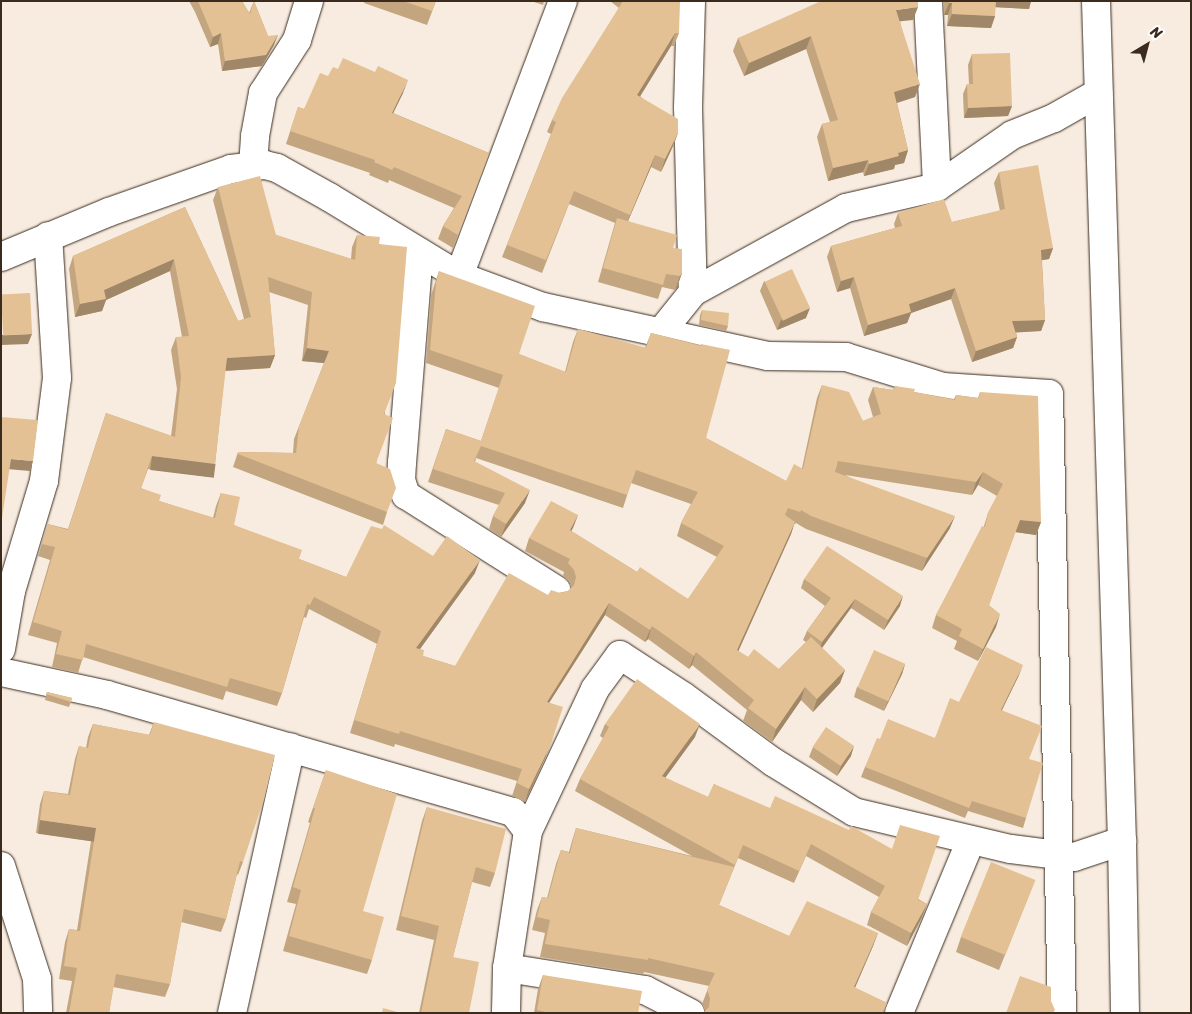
<!DOCTYPE html>
<style>
body{margin:0}
#map{position:relative;width:1192px;height:1014px;overflow:hidden;background:#f7ecdf;font-family:Sriracha,sans-serif}
div>[style]{position:absolute}
[style*='--x']{left:calc(var(--x)*1px);top:calc(var(--y)*1px);width:calc(var(--w)*1px);rotate:calc(var(--a)*1deg)}
.roads{filter:drop-shadow(0 0 1px #3b2a1e) drop-shadow(0 0 1px #3b2a1e)}
.minor>*{height:28px;margin:-14px;padding:0 14px;transform-origin:14px;border-radius:14px;background:#fff}
.wall>*{inset:0;background:#c3a67f}
.shaded-wall>*{inset:0;background:#9f8768;transform-origin:0 0}
.building>*{inset:0;background:#e3c194;transform-origin:0 0}
span{translate:-50% -50%;white-space:nowrap;text-align:center;line-height:1.15;-webkit-text-stroke:4px #fff;paint-order:stroke}
.frame{position:absolute;inset:0;border:2px solid #3b2a1e;pointer-events:none}
.north{position:absolute;left:1122px;top:20px;width:50px;height:50px;-webkit-text-stroke:4px #fff;paint-order:stroke;rotate:37deg;font-size:14px;font-weight:700;line-height:20px;text-align:center;color:#3b2a1e}
.north::after{content:'';display:block;margin:auto;width:18px;height:22px;background:#3b2a1e;clip-path:polygon(50% 0,100% 100%,50% 72%,0 100%)}
</style>
<div id="map">
<div class="roads">
<div class="minor">
<i style="--x:691;--y:1;--w:106;--a:91.6"></i>
<i style="--x:688;--y:107;--w:185;--a:88.5"></i>
<i style="--x:928;--y:1;--w:186;--a:87.2"></i>
<i style="--x:1096;--y:1;--w:840;--a:88.23"></i>
<i style="--x:1122;--y:841;--w:172;--a:89"></i>
<i style="--x:253;--y:166;--w:30;--a:-86"></i>
<i style="--x:255;--y:136;--w:44;--a:-79.5"></i>
<i style="--x:263;--y:93;--w:63;--a:-57.3"></i>
<i style="--x:297;--y:40;--w:41;--a:-72.9"></i>
<i style="--x:419;--y:252;--w:211;--a:94.6"></i>
<i style="--x:402;--y:462;--w:18;--a:93"></i>
<i style="--x:401;--y:480;--w:16;--a:72"></i>
<i style="--x:406;--y:495;--w:178;--a:32.3"></i>
<i style="--x:1;--y:257;--w:117;--a:-22.6"></i>
<i style="--x:109;--y:212;--w:129;--a:-19.4"></i>
<i style="--x:231;--y:169;--w:34;--a:-7"></i>
<i style="--x:265;--y:165;--w:12;--a:14"></i>
<i style="--x:277;--y:168;--w:60;--a:29.1"></i>
<i style="--x:329;--y:197;--w:152;--a:31.3"></i>
<i style="--x:459;--y:276;--w:90;--a:20.3"></i>
<i style="--x:543;--y:307;--w:230;--a:12.3"></i>
<i style="--x:768;--y:356;--w:78;--a:0.7"></i>
<i style="--x:846;--y:357;--w:102;--a:17.2"></i>
<i style="--x:943;--y:387;--w:106;--a:3.8"></i>
<i style="--x:1049;--y:394;--w:619;--a:88.8"></i>
<i style="--x:459;--y:276;--w:294;--a:-69.3"></i>
<i style="--x:661;--y:332;--w:51;--a:-51.3"></i>
<i style="--x:693;--y:292;--w:175;--a:-28.8"></i>
<i style="--x:846;--y:208;--w:93;--a:-13"></i>
<i style="--x:937;--y:187;--w:91;--a:-34.7"></i>
<i style="--x:1012;--y:135;--w:45;--a:-22"></i>
<i style="--x:1054;--y:118;--w:51;--a:-29.6"></i>
<i style="--x:1;--y:649;--w:59;--a:-80.2"></i>
<i style="--x:11;--y:591;--w:115;--a:-73.3"></i>
<i style="--x:44;--y:481;--w:104;--a:-82.8"></i>
<i style="--x:57;--y:378;--w:142;--a:-93.6"></i>
<i style="--x:1;--y:672;--w:108;--a:12.2"></i>
<i style="--x:107;--y:695;--w:423;--a:16.1"></i>
<i style="--x:513;--y:812;--w:24;--a:52"></i>
<i style="--x:528;--y:831;--w:139;--a:98.7"></i>
<i style="--x:507;--y:968;--w:45;--a:91.3"></i>
<i style="--x:528;--y:831;--w:157;--a:-64.7"></i>
<i style="--x:595;--y:689;--w:42;--a:-53.7"></i>
<i style="--x:620;--y:655;--w:75;--a:33.1"></i>
<i style="--x:683;--y:696;--w:112;--a:36.3"></i>
<i style="--x:773;--y:762;--w:95;--a:31.7"></i>
<i style="--x:854;--y:812;--w:161;--a:13.3"></i>
<i style="--x:1011;--y:849;--w:64;--a:7.2"></i>
<i style="--x:1074;--y:857;--w:51;--a:-18.4"></i>
<i style="--x:1;--y:866;--w:119;--a:72.3"></i>
<i style="--x:37;--y:979;--w:34;--a:88"></i>
<i style="--x:507;--y:968;--w:140;--a:9.1"></i>
<i style="--x:645;--y:990;--w:51;--a:27.1"></i>
<i style="--x:232;--y:1013;--w:272;--a:-77.5"></i>
<i style="--x:899;--y:1013;--w:187;--a:-67.4"></i>
</div>
</div>
<div class="wall">
<i style="clip-path:polygon(189px 1px,242px 1px,249px 13px,254px 1px,268px 36px,274px 45px,262px 66px,222px 71px,218px 44px,210px 47px,195px 12px)"></i>
<i style="clip-path:polygon(365px 1px,436px 1px,427px 25px,364px 3px)"></i>
<i style="clip-path:polygon(531px 1px,544px 1px,543px 5px)"></i>
<i style="clip-path:polygon(610px 1px,673px 1px,679px 33px,674px 46px,671px 46px,640px 96px,678px 133px,673px 146px,661px 172px,651px 167px,628px 221px,673px 248px,682px 273px,677px 287px,675px 290px,662px 287px,658px 299px,598px 282px,615px 223px,569px 204px,542px 273px,502px 257px,551px 134px,547px 132px,552px 120px,619px 8px)"></i>
<i style="clip-path:polygon(944px 1px,1031px 1px,1029px 9px,995px 7px,995px 16px,991px 28px,947px 26px,948px 15px,944px 15px)"></i>
<i style="clip-path:polygon(913px 20px,900px 21px,915px 97px,897px 103px,908px 150px,904px 163px,895px 165px,894px 169px,864px 176px,863px 172px,828px 181px,817px 137px,822px 124px,830px 122px,806px 49px,744px 76px,733px 51px,738px 38px)"></i>
<i style="clip-path:polygon(972px 54px,1012px 106px,1008px 116px,964px 118px,963px 94px,967px 84px,969px 84px,968px 65px)"></i>
<i style="clip-path:polygon(328px 76px,403px 93px,393px 113px,489px 153px,453px 248px,438px 239px,443px 226px,454px 208px,389px 180px,388px 183px,369px 175px,370px 173px,286px 144px,298px 107px,304px 109px)"></i>
<i style="clip-path:polygon(999px 172px,1053px 248px,1049px 259px,1042px 260px,1045px 320px,1041px 331px,1016px 332px,1017px 337px,1013px 348px,972px 362px,951px 299px,911px 313px,907px 323px,864px 336px,850px 288px,837px 292px,827px 257px,831px 246px,895px 228px,894px 224px,898px 213px,952px 222px,1000px 211px,994px 183px)"></i>
<i style="clip-path:polygon(218px 187px,276px 235px,351px 259px,352px 247px,357px 235px,379px 244px,385px 414px,376px 464px,387px 512px,383px 525px,233px 467px,238px 452px,293px 453px,294px 439px,324px 363px,302px 361px,308px 305px,269px 292px,275px 355px,270px 368px,225px 371px,215px 464px,210px 477px,148px 469px,141px 488px,159px 501px,213px 518px,216px 506px,221px 493px,234px 525px,299px 559px,346px 577px,433px 556px,475px 573px,420px 649px,423px 656px,455px 666px,548px 595px,568px 591px,571px 588px,570px 582px,563px 576px,564px 572px,525px 551px,529px 538px,578px 515px,571px 531px,637px 572px,688px 599px,717px 557px,677px 536px,681px 523px,691px 504px,631px 483px,623px 508px,476px 458px,475px 462px,525px 503px,501px 537px,489px 529px,493px 516px,499px 505px,428px 482px,446px 429px,481px 441px,499px 388px,426px 363px,431px 295px,439px 271px,519px 354px,565px 372px,573px 342px,578px 329px,645px 348px,651px 333px,701px 345px,701px 344px,706px 438px,786px 481px,802px 468px,817px 398px,822px 385px,863px 421px,873px 417px,868px 400px,873px 387px,893px 390px,895px 386px,914px 392px,954px 399px,956px 395px,978px 398px,980px 392px,1041px 522px,1036px 535px,1015px 532px,989px 605px,996px 627px,978px 661px,954px 649px,957px 641px,932px 628px,936px 615px,984px 526px,988px 513px,997px 496px,978px 485px,972px 495px,845px 475px,950px 528px,922px 571px,806px 529px,796px 523px,795px 524px,794px 524px,791px 534px,738px 651px,748px 657px,779px 669px,806px 642px,803px 640px,807px 631px,825px 606px,801px 588px,804px 579px,900px 606px,884px 630px,851px 608px,822px 648px,845px 670px,840px 683px,813px 712px,801px 700px,772px 742px,743px 721px,747px 710px,692px 665px,689px 669px,648px 639px,645px 642px,605px 615px,549px 703px,546px 756px,525px 802px,512px 796px,517px 781px,395px 744px,394px 747px,350px 733px,377px 644px,309px 609px,306px 618px,304px 617px,282px 693px,277px 706px,226px 691px,223px 700px,83px 657px,78px 673px,52px 667px,57px 643px,28px 635px,50px 560px,38px 556px,48px 524px,68px 529px,106px 413px,171px 436px,177px 389px,171px 350px,176px 337px,182px 337px,170px 271px,106px 300px,102px 311px,75px 317px,69px 269px,73px 256px,185px 207px,238px 321px,244px 319px,213px 200px)"></i>
<i style="clip-path:polygon(764px 281px,806px 318px,777px 330px,760px 291px)"></i>
<i style="clip-path:polygon(702px 310px,728px 326px,726px 331px,699px 325px,700px 315px)"></i>
<i style="clip-path:polygon(905px 664px,902px 674px,884px 711px,854px 697px,857px 687px)"></i>
<i style="clip-path:polygon(1019px 675px,1002px 710px,1029px 759px,1026px 818px,1023px 828px,968px 811px,965px 818px,861px 777px,865px 767px,880px 739px,935px 738px,959px 702px)"></i>
<i style="clip-path:polygon(47px 692px,72px 698px,69px 707px,45px 700px)"></i>
<i style="clip-path:polygon(154px 722px,243px 862px,238px 875px,237px 874px,226px 919px,221px 932px,181px 922px,170px 984px,165px 997px,113px 987px,109px 1013px,66px 1013px,72px 981px,59px 979px,65px 942px,69px 929px,77px 930px,91px 841px,36px 833px,40px 804px,44px 791px,68px 794px,75px 759px,79px 746px,86px 748px,88px 737px,93px 724px,149px 735px)"></i>
<i style="clip-path:polygon(605px 724px,695px 737px,665px 778px,708px 797px,714px 784px,927px 904px,922px 917px,907px 946px,867px 925px,871px 912px,879px 897px,806px 856px,794px 883px,738px 858px,719px 905px,789px 936px,878px 933px,873px 946px,855px 988px,887px 1003px,883px 1013px,703px 1013px,705px 1011px,702px 1004px,709px 986px,644px 972px,643px 974px,540px 957px,545px 933px,532px 930px,537px 910px,542px 897px,547px 898px,556px 864px,561px 850px,569px 852px,572px 841px,576px 828px,692px 856px,575px 791px,580px 779px,603px 738px,600px 736px)"></i>
<i style="clip-path:polygon(813px 747px,851px 756px,837px 776px,809px 757px)"></i>
<i style="clip-path:polygon(326px 770px,363px 911px,372px 960px,367px 974px,283px 951px,296px 904px,287px 902px,310px 823px,308px 822px)"></i>
<i style="clip-path:polygon(427px 807px,495px 873px,490px 887px,472px 882px,453px 957px,469px 1013px,419px 1013px,434px 940px,396px 930px,422px 821px)"></i>
<i style="clip-path:polygon(1029px 894px,999px 970px,956px 952px,961px 937px)"></i>
<i style="clip-path:polygon(543px 975px,638px 1013px,534px 1013px,538px 989px)"></i>
</div>
<div class="shaded-wall">
<i style="clip-path:polygon(994px 1px,1031px 1px,1029px 9px,992px 7px)"></i>
<i style="clip-path:polygon(949px 3px,952px 3px,948px 15px,944px 15px)"></i>
<i style="clip-path:polygon(918px 7px,913px 20px,892px 22px,896px 10px)"></i>
<i style="clip-path:polygon(952px 14px,995px 16px,991px 28px,947px 26px)"></i>
<i style="clip-path:polygon(221px 33px,218px 44px,210px 47px,213px 37px)"></i>
<i style="clip-path:polygon(675px 33px,671px 46px,633px 108px,637px 95px)"></i>
<i style="clip-path:polygon(278px 35px,274px 45px,262px 66px,222px 71px,225px 61px)"></i>
<i style="clip-path:polygon(811px 36px,806px 49px,744px 76px,749px 63px)"></i>
<i style="clip-path:polygon(408px 80px,403px 93px,387px 126px,392px 113px)"></i>
<i style="clip-path:polygon(920px 84px,915px 97px,890px 105px,894px 92px)"></i>
<i style="clip-path:polygon(1012px 106px,1008px 116px,964px 118px,968px 108px)"></i>
<i style="clip-path:polygon(678px 133px,673px 146px,661px 172px,665px 159px)"></i>
<i style="clip-path:polygon(908px 150px,904px 163px,895px 165px,894px 169px,864px 176px,869px 164px,898px 153px)"></i>
<i style="clip-path:polygon(655px 155px,651px 167px,625px 228px,630px 215px)"></i>
<i style="clip-path:polygon(868px 160px,863px 172px,828px 181px,833px 168px)"></i>
<i style="clip-path:polygon(1053px 248px,1049px 259px,1037px 261px,1041px 250px)"></i>
<i style="clip-path:polygon(174px 259px,170px 271px,106px 300px,102px 311px,75px 317px,80px 304px,104px 290px)"></i>
<i style="clip-path:polygon(682px 273px,677px 287px,675px 290px,680px 276px)"></i>
<i style="clip-path:polygon(854px 277px,850px 288px,837px 292px,841px 281px)"></i>
<i style="clip-path:polygon(955px 288px,951px 299px,911px 313px,907px 323px,864px 336px,868px 325px,909px 304px)"></i>
<i style="clip-path:polygon(810px 308px,806px 318px,777px 330px,781px 320px)"></i>
<i style="clip-path:polygon(1045px 320px,1041px 331px,1008px 333px,1012px 321px)"></i>
<i style="clip-path:polygon(32px 334px,28px 344px,1px 345px,1px 335px)"></i>
<i style="clip-path:polygon(1017px 337px,1013px 348px,972px 362px,976px 351px)"></i>
<i style="clip-path:polygon(307px 348px,329px 351px,324px 363px,302px 361px)"></i>
<i style="clip-path:polygon(275px 355px,270px 368px,222px 371px,227px 358px)"></i>
<i style="left:152px;top:456px;width:64px;height:14px;rotate:7deg"></i>
<i style="clip-path:polygon(11px 459px,33px 461px,30px 471px,7px 469px)"></i>
<i style="clip-path:polygon(983px 472px,978px 485px,972px 495px,976px 482px)"></i>
<i style="clip-path:polygon(530px 490px,525px 503px,501px 537px,506px 524px)"></i>
<i style="clip-path:polygon(578px 515px,573px 528px,565px 543px,570px 530px)"></i>
<i style="clip-path:polygon(955px 516px,950px 528px,922px 571px,927px 558px)"></i>
<i style="clip-path:polygon(1020px 520px,1041px 522px,1036px 535px,1015px 532px)"></i>
<i style="clip-path:polygon(795px 522px,791px 534px,733px 663px,737px 650px)"></i>
<i style="clip-path:polygon(480px 560px,475px 573px,412px 660px,416px 648px)"></i>
<i style="clip-path:polygon(903px 596px,900px 606px,884px 630px,888px 620px)"></i>
<i style="clip-path:polygon(855px 599px,851px 608px,819px 652px,822px 642px)"></i>
<i style="clip-path:polygon(609px 603px,605px 615px,542px 714px,547px 702px)"></i>
<i style="clip-path:polygon(1000px 614px,996px 627px,978px 661px,983px 649px)"></i>
<i style="clip-path:polygon(652px 626px,648px 639px,645px 642px,650px 630px)"></i>
<i style="clip-path:polygon(696px 652px,692px 665px,689px 669px,694px 656px)"></i>
<i style="clip-path:polygon(905px 664px,902px 674px,884px 711px,888px 701px)"></i>
<i style="clip-path:polygon(1023px 665px,1019px 675px,997px 720px,1001px 710px)"></i>
<i style="clip-path:polygon(845px 670px,840px 683px,813px 712px,817px 699px)"></i>
<i style="clip-path:polygon(805px 687px,801px 700px,772px 742px,776px 729px)"></i>
<i style="clip-path:polygon(700px 724px,695px 737px,657px 789px,662px 776px)"></i>
<i style="clip-path:polygon(551px 744px,546px 756px,525px 802px,529px 789px)"></i>
<i style="clip-path:polygon(854px 746px,851px 756px,837px 776px,841px 766px)"></i>
<i style="left:40px;top:820px;width:57px;height:14px;rotate:8deg"></i>
<i style="clip-path:polygon(1035px 880px,1029px 894px,999px 970px)"></i>
<i style="clip-path:polygon(927px 904px,922px 917px,907px 946px,911px 933px)"></i>
<i style="clip-path:polygon(878px 933px,873px 946px,849px 1001px,854px 987px)"></i>
</div>
<div class="building">
<i style="clip-path:polygon(198px 1px,242px 1px,250px 14px,254px 1px,268px 36px,278px 35px,266px 55px,225px 61px,221px 33px,213px 37px)"></i>
<i style="clip-path:polygon(403px 1px,436px 1px,432px 11px)"></i>
<i style="clip-path:polygon(623px 1px,673px 1px,680px 2px,679px 33px,675px 33px,637px 95px,678px 119px,678px 133px,665px 159px,655px 155px,630px 215px,574px 191px,546px 260px,507px 245px,556px 122px,552px 120px,562px 98px)"></i>
<i style="clip-path:polygon(828px 1px,918px 1px,918px 7px,896px 10px,920px 84px,894px 92px,908px 150px,898px 153px,899px 156px,869px 164px,868px 160px,833px 168px,822px 124px,838px 120px,811px 36px,749px 63px,738px 38px,819px 2px)"></i>
<i style="clip-path:polygon(949px 1px,996px 1px,995px 16px,952px 14px,952px 3px,949px 3px)"></i>
<i style="clip-path:polygon(1010px 53px,1012px 106px,968px 108px,967px 84px,973px 84px,972px 54px)"></i>
<i style="clip-path:polygon(343px 58px,375px 72px,378px 66px,408px 80px,392px 113px,489px 153px,458px 235px,443px 226px,462px 196px,394px 167px,392px 170px,374px 162px,375px 160px,290px 131px,298px 107px,304px 109px,320px 73px,328px 76px,333px 67px,338px 69px)"></i>
<i style="clip-path:polygon(1038px 165px,1053px 248px,1041px 250px,1045px 320px,1012px 321px,1017px 337px,976px 351px,955px 288px,909px 304px,911px 312px,868px 325px,854px 277px,841px 281px,831px 246px,902px 226px,898px 213px,944px 199px,952px 222px,1005px 209px,999px 172px)"></i>
<i style="clip-path:polygon(260px 176px,276px 235px,355px 260px,357px 235px,380px 237px,379px 244px,407px 247px,396px 383px,384px 414px,393px 418px,376px 463px,390px 469px,396px 488px,387px 512px,238px 454px,238px 452px,296px 453px,299px 426px,329px 351px,307px 348px,312px 292px,268px 277px,275px 355px,227px 358px,215px 464px,152px 456px,141px 488px,161px 495px,159px 501px,215px 518px,221px 493px,240px 497px,234px 525px,302px 550px,299px 559px,346px 577px,371px 526px,382px 529px,384px 525px,433px 556px,447px 536px,480px 560px,416px 648px,424px 650px,423px 656px,455px 666px,509px 573px,548px 595px,551px 590px,560px 593px,568px 591px,574px 585px,576px 577px,574px 570px,568px 563px,570px 559px,529px 538px,551px 501px,578px 515px,570px 530px,637px 572px,640px 567px,688px 599px,724px 546px,681px 523px,698px 492px,636px 470px,627px 495px,481px 446px,474px 461px,530px 490px,506px 524px,493px 516px,505px 493px,433px 469px,446px 429px,481px 441px,503px 375px,430px 350px,436px 283px,439px 271px,535px 306px,519px 354px,566px 372px,578px 329px,646px 348px,651px 333px,701px 346px,701px 344px,730px 350px,706px 438px,786px 481px,794px 464px,803px 469px,822px 385px,849px 392px,863px 421px,881px 414px,873px 387px,894px 390px,895px 386px,915px 389px,914px 392px,955px 400px,956px 395px,979px 398px,980px 392px,1038px 396px,1041px 522px,1020px 520px,989px 605px,1000px 614px,983px 649px,959px 636px,962px 629px,936px 615px,982px 526px,985px 527px,988px 513px,1003px 484px,983px 472px,976px 482px,838px 461px,835px 472px,955px 516px,927px 558px,811px 516px,801px 510px,800px 512px,788px 508px,785px 515px,795px 522px,737px 650px,748px 657px,754px 649px,779px 669px,811px 637px,845px 670px,817px 699px,805px 687px,776px 729px,748px 708px,754px 700px,696px 652px,694px 656px,652px 626px,650px 630px,609px 603px,547px 702px,563px 707px,551px 744px,529px 789px,517px 783px,522px 769px,400px 731px,399px 734px,354px 720px,381px 631px,314px 597px,310px 605px,307px 604px,282px 693px,230px 678px,227px 687px,86px 644px,83px 660px,56px 654px,62px 631px,33px 622px,55px 547px,42px 544px,48px 524px,68px 530px,106px 413px,175px 437px,181px 377px,176px 337px,189px 336px,174px 259px,104px 290px,106px 299px,80px 304px,73px 256px,185px 207px,238px 321px,251px 317px,218px 187px)"></i>
<i style="clip-path:polygon(617px 218px,677px 235px,673px 248px,682px 249px,682px 273px,680px 276px,666px 274px,663px 285px,603px 268px)"></i>
<i style="left:792px;top:269px;width:43px;height:30px;rotate:65deg"></i>
<i style="left:30px;top:293px;width:41px;height:29px;rotate:87deg"></i>
<i style="clip-path:polygon(702px 310px,729px 313px,728px 326px,701px 320px)"></i>
<i style="clip-path:polygon(1px 417px,38px 420px,33px 461px,11px 459px,2px 518px,1px 518px)"></i>
<i style="clip-path:polygon(827px 546px,903px 596px,888px 620px,855px 599px,822px 642px,807px 631px,831px 598px,804px 579px)"></i>
<i style="clip-path:polygon(986px 647px,1023px 665px,1001px 710px,1042px 726px,1029px 759px,1043px 763px,1026px 818px,972px 801px,969px 808px,865px 767px,877px 738px,880px 739px,888px 719px,935px 738px,950px 698px,959px 702px)"></i>
<i style="left:874px;top:650px;width:34px;height:41px;rotate:24deg"></i>
<i style="clip-path:polygon(637px 679px,700px 724px,662px 776px,708px 797px,714px 784px,770px 808px,775px 796px,849px 830px,851px 826px,892px 849px,900px 825px,940px 836px,918px 900px,927px 904px,911px 933px,871px 912px,885px 886px,811px 844px,799px 871px,743px 845px,735px 865px,580px 779px,609px 727px,605px 724px)"></i>
<i style="clip-path:polygon(47px 692px,72px 698px,71px 702px,46px 694px)"></i>
<i style="clip-path:polygon(154px 722px,275px 755px,264px 799px,243px 862px,240px 861px,226px 919px,184px 909px,170px 984px,116px 974px,109px 1013px,69px 1013px,77px 968px,64px 966px,69px 929px,80px 931px,96px 828px,40px 820px,44px 791px,70px 795px,79px 746px,88px 748px,93px 724px,150px 735px)"></i>
<i style="left:826px;top:727px;width:34px;height:24px;rotate:34deg"></i>
<i style="clip-path:polygon(326px 770px,397px 794px,363px 911px,384px 917px,372px 960px,289px 936px,301px 890px,293px 887px,315px 808px,313px 808px)"></i>
<i style="clip-path:polygon(427px 807px,506px 829px,495px 873px,476px 867px,453px 957px,479px 962px,469px 1013px,421px 1013px,439px 926px,401px 916px)"></i>
<i style="clip-path:polygon(576px 828px,734px 867px,719px 905px,789px 936px,807px 901px,878px 933px,854px 987px,887px 1003px,882px 1013px,739px 1013px,737px 1012px,736px 1013px,703px 1013px,709px 1007px,710px 998px,707px 990px,715px 973px,648px 958px,648px 960px,545px 944px,550px 920px,537px 917px,542px 897px,548px 898px,561px 850px,570px 853px)"></i>
<i style="left:991px;top:862px;width:48px;height:81px;rotate:22deg"></i>
<i style="clip-path:polygon(543px 975px,642px 991px,638px 1013px,550px 1013px,537px 1010px)"></i>
<i style="clip-path:polygon(1020px 976px,1051px 987px,1051px 1001px,1055px 1010px,1053px 1013px,1006px 1013px)"></i>
<i style="clip-path:polygon(383px 1008px,401px 1013px,382px 1013px)"></i>
</div>
<div class="frame"></div>
<div class="north">N</div>
</div>
